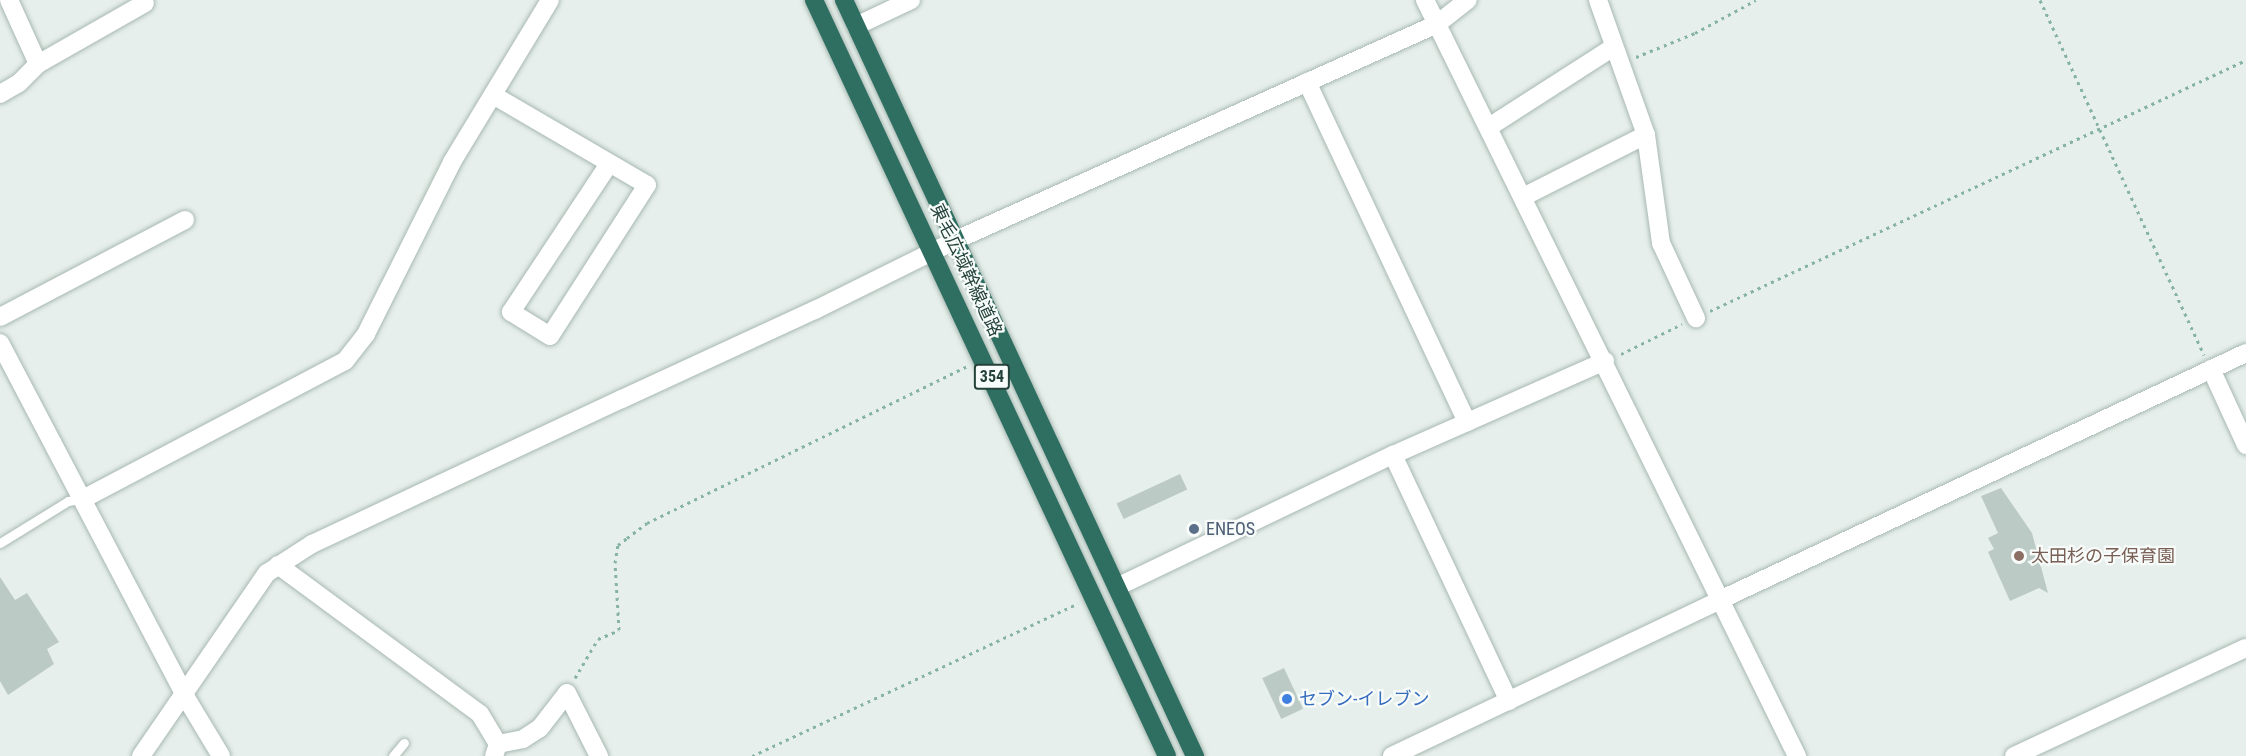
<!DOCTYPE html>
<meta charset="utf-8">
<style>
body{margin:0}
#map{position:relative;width:2246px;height:756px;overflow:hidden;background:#e6efeb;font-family:"Roboto Condensed","Noto Sans JP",sans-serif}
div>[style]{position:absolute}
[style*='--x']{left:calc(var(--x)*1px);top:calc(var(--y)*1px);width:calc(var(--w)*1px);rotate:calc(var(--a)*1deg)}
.building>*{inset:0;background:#bbcac4;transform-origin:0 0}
.path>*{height:3px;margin-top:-1.5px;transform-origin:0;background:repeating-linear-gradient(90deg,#86b3a5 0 3px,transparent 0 7.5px)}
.roads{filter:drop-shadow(0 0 2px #a8b8b2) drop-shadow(0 0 2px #a8b8b2)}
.lane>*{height:9px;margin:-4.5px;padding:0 4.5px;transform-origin:4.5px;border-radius:4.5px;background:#fff}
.street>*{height:18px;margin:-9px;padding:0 9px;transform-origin:9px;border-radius:9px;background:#fff}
.secondary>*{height:18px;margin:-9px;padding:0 9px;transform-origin:9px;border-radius:9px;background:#fff}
.highway>*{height:18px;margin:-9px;padding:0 9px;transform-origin:9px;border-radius:9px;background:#2f6f62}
.dots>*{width:16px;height:16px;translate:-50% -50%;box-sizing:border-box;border:3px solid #f7fbf9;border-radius:50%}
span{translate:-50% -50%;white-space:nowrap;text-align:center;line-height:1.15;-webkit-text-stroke:4.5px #f7fbf9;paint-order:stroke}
.shield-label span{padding:2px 4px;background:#f7fbf9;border:2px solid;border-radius:4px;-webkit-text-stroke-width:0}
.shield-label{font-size:16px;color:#24423a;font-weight:700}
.street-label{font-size:18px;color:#24423a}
.service-label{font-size:18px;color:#4e5e75}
.left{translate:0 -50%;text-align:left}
.education-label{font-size:18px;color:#785e54}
.shop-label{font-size:18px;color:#366cbe}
</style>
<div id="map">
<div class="building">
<i style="left:1180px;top:474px;width:17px;height:70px;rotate:65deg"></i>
<i style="clip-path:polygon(2001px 488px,2032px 533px,2048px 593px,2039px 588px,2010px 601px,1988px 552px,1994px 549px,1988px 538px,1998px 533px,1981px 496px)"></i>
<i style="clip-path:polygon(0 577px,15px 600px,27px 593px,59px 642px,47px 649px,54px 664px,8px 695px,0 681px)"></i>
<i style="left:1284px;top:668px;width:45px;height:24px;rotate:65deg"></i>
</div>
<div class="path">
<i style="--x:2040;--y:0;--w:391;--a:65.2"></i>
<i style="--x:1636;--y:57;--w:64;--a:-22.1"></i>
<i style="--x:1695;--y:33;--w:69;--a:-28.4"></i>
<i style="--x:1710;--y:311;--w:592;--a:-25.09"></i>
<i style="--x:1621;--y:354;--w:68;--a:-26.2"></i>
<i style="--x:575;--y:678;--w:45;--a:-59.5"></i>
<i style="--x:598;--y:639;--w:23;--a:-23"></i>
<i style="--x:619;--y:630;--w:67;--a:-93.4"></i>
<i style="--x:615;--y:563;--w:18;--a:-81"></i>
<i style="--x:618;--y:545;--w:11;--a:-38"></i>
<i style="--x:627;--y:538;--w:25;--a:-37"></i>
<i style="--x:647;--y:523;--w:356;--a:-26.1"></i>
<i style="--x:752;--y:756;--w:360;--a:-25.1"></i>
</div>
<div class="roads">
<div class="lane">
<i style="--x:0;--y:543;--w:80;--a:-31.7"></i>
<i style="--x:68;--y:501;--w:15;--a:-8"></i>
<i style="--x:393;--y:756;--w:17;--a:-50"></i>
</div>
<div class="street">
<i style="--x:9;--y:0;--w:70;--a:65.6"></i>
<i style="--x:1437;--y:24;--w:39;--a:-38"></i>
<i style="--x:856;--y:26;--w:61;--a:-25.3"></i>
<i style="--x:1307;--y:82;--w:376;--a:64.8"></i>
<i style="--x:0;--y:94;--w:22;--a:-30"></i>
<i style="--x:19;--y:83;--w:27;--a:-45"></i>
<i style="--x:38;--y:64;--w:123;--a:-29.7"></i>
<i style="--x:493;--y:95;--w:178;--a:30.3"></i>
<i style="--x:647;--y:185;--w:179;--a:122.7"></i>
<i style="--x:550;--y:336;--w:46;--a:-148.4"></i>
<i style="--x:511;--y:312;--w:178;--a:-56.5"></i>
<i style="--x:1489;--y:127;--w:146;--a:-32.7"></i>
<i style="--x:1646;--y:135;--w:109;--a:82.1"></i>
<i style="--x:1661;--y:243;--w:83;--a:65"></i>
<i style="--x:1523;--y:197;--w:138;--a:-26.8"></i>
<i style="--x:1646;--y:135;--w:143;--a:-109.6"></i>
<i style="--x:0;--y:317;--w:209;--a:-27.7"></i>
<i style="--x:2211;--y:369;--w:84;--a:65.3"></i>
<i style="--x:1393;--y:455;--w:272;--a:64.8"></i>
<i style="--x:83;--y:499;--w:296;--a:-27.8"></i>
<i style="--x:345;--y:361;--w:34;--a:-52"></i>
<i style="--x:366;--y:334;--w:192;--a:-63.4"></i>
<i style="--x:452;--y:162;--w:189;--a:-58.8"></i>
<i style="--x:278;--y:565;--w:251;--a:36.4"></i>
<i style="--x:480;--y:714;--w:35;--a:59"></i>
<i style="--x:498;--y:744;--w:13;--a:108"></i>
<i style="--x:1119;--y:586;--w:304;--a:-25.6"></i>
<i style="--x:1393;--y:455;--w:232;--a:-23.9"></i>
<i style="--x:498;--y:744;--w:25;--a:-11"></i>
<i style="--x:523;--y:739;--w:20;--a:-33"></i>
<i style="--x:540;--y:728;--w:44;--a:-52.4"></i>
<i style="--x:567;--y:693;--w:71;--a:63.1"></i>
<i style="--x:141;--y:756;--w:222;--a:-55.5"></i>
<i style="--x:267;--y:573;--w:54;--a:-32.8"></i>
<i style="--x:312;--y:544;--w:342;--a:-25.1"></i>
<i style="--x:1392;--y:756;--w:365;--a:-25.4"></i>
<i style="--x:2014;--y:756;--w:256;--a:-25"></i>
</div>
<div class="secondary">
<i style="--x:1425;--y:0;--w:843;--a:63.8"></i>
<i style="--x:0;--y:343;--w:399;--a:62.3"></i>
<i style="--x:185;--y:696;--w:70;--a:59"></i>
<i style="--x:622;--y:399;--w:213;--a:-24.8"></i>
<i style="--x:815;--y:310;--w:157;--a:-26.4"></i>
<i style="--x:956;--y:240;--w:527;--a:-24.18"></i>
<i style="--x:1722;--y:599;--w:579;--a:-25.15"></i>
</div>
<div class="highway">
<i style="--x:814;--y:0;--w:834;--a:64.97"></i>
<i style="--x:844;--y:0;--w:834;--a:65.1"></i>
</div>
</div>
<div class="dots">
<i style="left:1194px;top:529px;background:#5c6f8a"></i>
<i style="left:2019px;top:556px;background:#8d6e63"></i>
<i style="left:1287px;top:699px;background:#3f7fe0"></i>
</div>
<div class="shield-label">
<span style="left:992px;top:377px">354</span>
</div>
<div class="street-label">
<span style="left:966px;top:270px;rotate:65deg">東毛広域幹線道路</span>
</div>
<div class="service-label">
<span class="left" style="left:1206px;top:529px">ENEOS</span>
</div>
<div class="education-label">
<span class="left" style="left:2031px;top:556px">太田杉の子保育園</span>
</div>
<div class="shop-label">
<span class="left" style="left:1299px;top:699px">セブン-イレブン</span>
</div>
</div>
